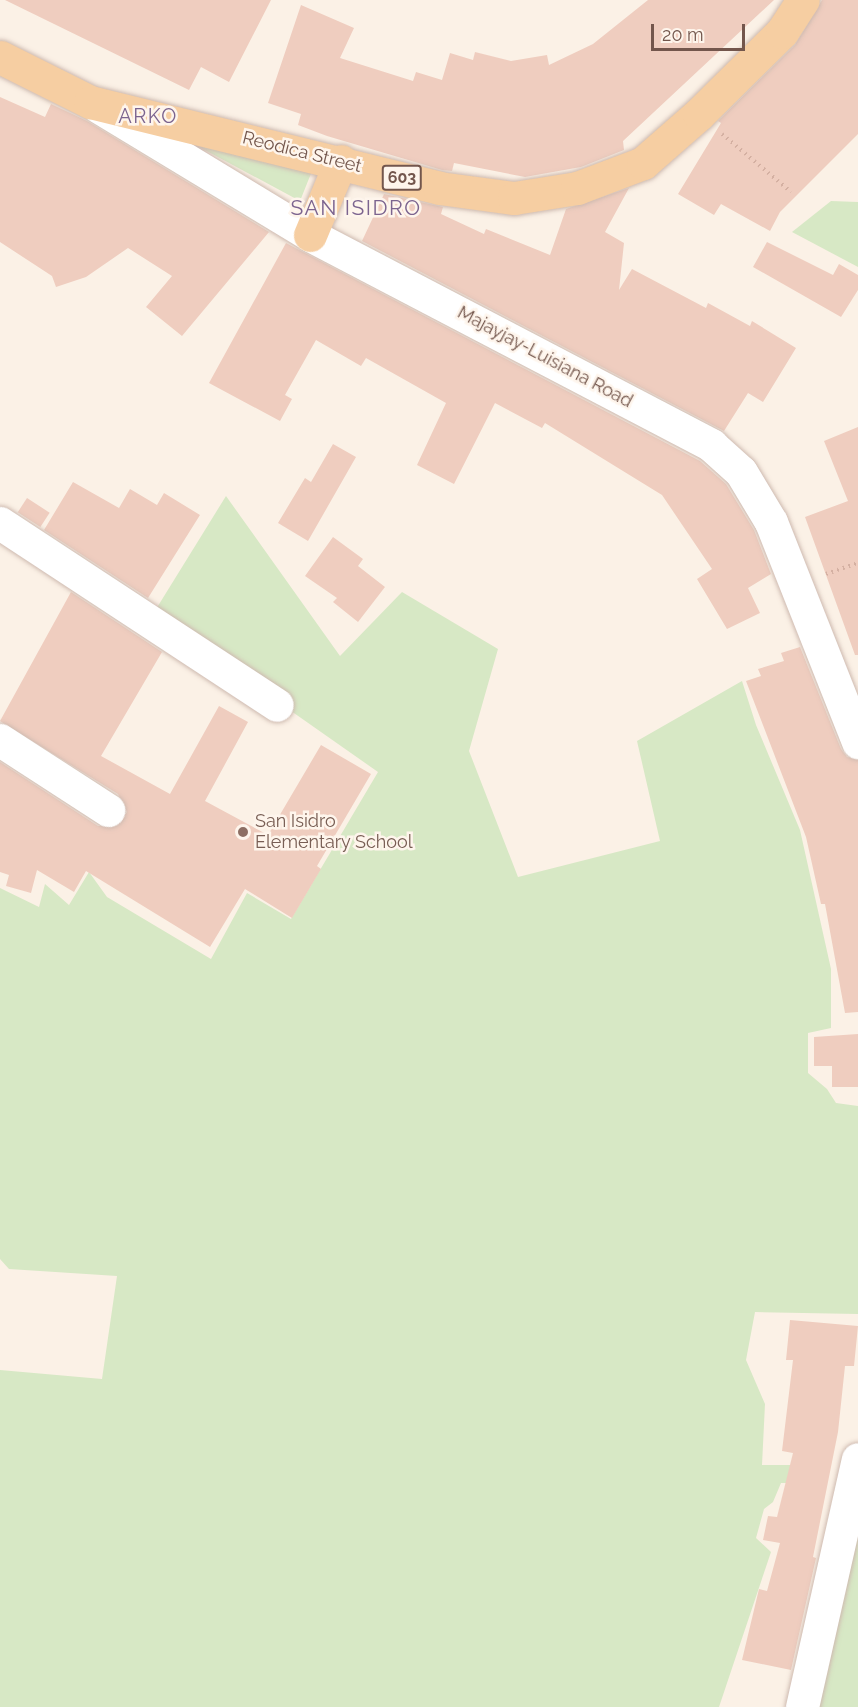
<!DOCTYPE html>
<style>
body{margin:0}
#map{position:relative;width:858px;height:1707px;overflow:hidden;background:#fbf1e6;font-family:Raleway,sans-serif}
div>[style]{position:absolute}
[style*='--x']{left:calc(var(--x)*1px);top:calc(var(--y)*1px);width:calc(var(--w)*1px);rotate:calc(var(--a)*1deg)}
.green>*{inset:0;background:#d7e8c5}
.building>*{inset:0;background:#efcdbf;transform-origin:0 0}
.path>*{height:4px;margin-top:-2px;transform-origin:0;background:repeating-linear-gradient(90deg,#d4b0a2 0 1.5px,transparent 0 6px)}
.roads{filter:drop-shadow(0 0 2px #cebab0) drop-shadow(0 0 2px #cebab0)}
.street>*{height:33px;margin:-16.5px;padding:0 16.5px;transform-origin:16.5px;border-radius:16.5px;background:#fff}
.secondary>*{height:33px;margin:-16.5px;padding:0 16.5px;transform-origin:16.5px;border-radius:16.5px;background:#fff}
.primary>*{height:33px;margin:-16.5px;padding:0 16.5px;transform-origin:16.5px;border-radius:16.5px;background:#f6cea2}
.dots>*{width:16px;height:16px;translate:-50% -50%;box-sizing:border-box;border:3px solid #fef5ec;border-radius:50%}
span{translate:-50% -50%;white-space:nowrap;text-align:center;line-height:1.15;-webkit-text-stroke:5px #fef5ec;paint-order:stroke}
.shield-label span{padding:2px 4px;background:#fef5ec;border:2px solid;border-radius:4px;-webkit-text-stroke-width:0}
.shield-label{font-size:16px;color:#73564c;font-weight:700}
.street-label{font-size:18px;color:#73564c}
.education-label{font-size:18px;color:#785e54}
.left{translate:0 -50%;text-align:left}
.neighbourhood-label{font-size:20px;color:#7c648f;letter-spacing:1.5px}
.quarter-label{font-size:21px;color:#7c648f;letter-spacing:1.5px}
.scale{position:absolute;left:651px;top:24px;width:94px;height:27px;box-sizing:border-box;border:3px solid #73564c;border-top:0;padding-left:8px;font-size:18px;line-height:21px;white-space:nowrap;color:#73564c;-webkit-text-stroke:4px #fef5ec;paint-order:stroke}
</style>
<div id="map">
<div class="green">
<i style="clip-path:polygon(164px 128px,314px 166px,300px 201px)"></i>
<i style="clip-path:polygon(831px 201px,858px 202px,858px 267px,792px 232px)"></i>
<i style="clip-path:polygon(226px 496px,340px 656px,402px 592px,498px 649px,469px 751px,518px 877px,660px 841px,637px 741px,742px 681px,756px 725px,800px 830px,831px 969px,831px 1028px,808px 1033px,808px 1073px,827px 1089px,836px 1103px,858px 1106px,858px 1314px,755px 1312px,746px 1360px,765px 1404px,762px 1465px,791px 1465px,791px 1483px,781px 1483px,773px 1502px,764px 1509px,756px 1538px,771px 1552px,719px 1707px,0 1707px,0 1370px,102px 1379px,117px 1276px,9px 1269px,0 1259px,0 888px,39px 907px,45px 884px,69px 905px,89px 872px,107px 897px,211px 959px,247px 893px,291px 919px,378px 772px,153px 614px)"></i>
<i style="clip-path:polygon(858px 1522px,858px 1707px,818px 1707px)"></i>
</div>
<div class="building">
<i style="clip-path:polygon(5px 0,271px 0,229px 82px,201px 67px,189px 90px)"></i>
<i style="clip-path:polygon(648px 0,774px 0,623px 141px,624px 150px,581px 167px,525px 177px,454px 163px,452px 171px,442px 170px,327px 136px,298px 125px,301px 114px,268px 103px,301px 5px,354px 28px,340px 58px,413px 81px,416px 72px,442px 80px,450px 53px,473px 60px,475px 52px,511px 61px,547px 55px,549px 65px,593px 44px)"></i>
<i style="clip-path:polygon(822px 0,858px 0,858px 134px,780px 212px,770px 231px,721px 204px,714px 215px,678px 194px,721px 123px,718px 121px,795px 45px)"></i>
<i style="clip-path:polygon(0 97px,45px 117px,51px 104px,87px 121px,269px 232px,182px 336px,146px 307px,172px 276px,128px 248px,86px 277px,56px 287px,52px 276px,0 242px)"></i>
<i style="clip-path:polygon(629px 188px,605px 232px,624px 243px,619px 290px,632px 269px,706px 308px,708px 303px,750px 326px,752px 321px,796px 348px,763px 402px,748px 393px,724px 431px,362px 241px,384px 194px,443px 207px,441px 214px,484px 234px,486px 229px,550px 255px,566px 209px)"></i>
<i style="clip-path:polygon(767px 242px,833px 275px,839px 264px,858px 275px,858px 290px,841px 317px,753px 267px)"></i>
<i style="clip-path:polygon(286px 243px,700px 461px,726px 484px,754px 530px,771px 574px,748px 588px,760px 613px,727px 629px,697px 579px,712px 569px,662px 495px,545px 423px,542px 428px,495px 403px,454px 484px,417px 465px,446px 403px,366px 358px,361px 366px,316px 340px,285px 395px,292px 399px,280px 421px,209px 383px)"></i>
<i style="clip-path:polygon(858px 427px,858px 655px,855px 655px,805px 517px,848px 501px,824px 441px)"></i>
<i style="clip-path:polygon(333px 444px,356px 457px,308px 541px,278px 523px,305px 478px,311px 482px)"></i>
<i style="clip-path:polygon(73px 482px,119px 508px,130px 489px,157px 505px,164px 493px,200px 515px,148px 598px,44px 530px)"></i>
<i style="left:27px;top:498px;width:27px;height:17px;rotate:33deg"></i>
<i style="clip-path:polygon(333px 537px,363px 559px,358px 566px,385px 587px,358px 622px,333px 602px,337px 598px,305px 576px)"></i>
<i style="clip-path:polygon(71px 592px,162px 652px,101px 756px,170px 794px,219px 706px,248px 722px,205px 801px,268px 835px,321px 745px,371px 774px,317px 866px,321px 869px,292px 918px,245px 889px,210px 947px,86px 871px,74px 892px,37px 870px,31px 893px,6px 886px,9px 875px,0 872px,0 762px,98px 826px,117px 826px,127px 812px,118px 794px,0 721px)"></i>
<i style="clip-path:polygon(800px 647px,841px 749px,847px 757px,858px 760px,858px 1012px,845px 1013px,825px 904px,821px 904px,806px 837px,746px 681px,761px 676px,758px 669px,784px 661px,781px 653px)"></i>
<i style="clip-path:polygon(858px 1034px,858px 1087px,832px 1087px,832px 1066px,814px 1066px,814px 1037px)"></i>
<i style="clip-path:polygon(790px 1320px,858px 1326px,854px 1366px,845px 1366px,838px 1432px,813px 1557px,816px 1558px,791px 1670px,742px 1660px,759px 1589px,767px 1591px,780px 1543px,763px 1540px,768px 1516px,777px 1517px,793px 1453px,782px 1451px,793px 1360px,786px 1360px)"></i>
</div>
<div class="path">
<i style="--x:722;--y:134;--w:90;--a:40"></i>
<i style="--x:826;--y:574;--w:34;--a:-19"></i>
</div>
<div class="roads">
<div class="street">
<i style="--x:0;--y:523;--w:331;--a:33.3"></i>
<i style="--x:0;--y:740;--w:129;--a:32.9"></i>
</div>
<div class="secondary">
<i style="--x:99;--y:107;--w:247;--a:31.2"></i>
<i style="--x:310;--y:235;--w:453;--a:27.6"></i>
<i style="--x:711;--y:445;--w:40;--a:42"></i>
<i style="--x:741;--y:472;--w:58;--a:59"></i>
<i style="--x:771;--y:522;--w:237;--a:68.4"></i>
<i style="--x:802;--y:1707;--w:254;--a:-77.3"></i>
</div>
<div class="primary">
<i style="--x:0;--y:57;--w:101;--a:26.6"></i>
<i style="--x:90;--y:102;--w:359;--a:13.8"></i>
<i style="--x:439;--y:188;--w:76;--a:7.6"></i>
<i style="--x:514;--y:198;--w:64;--a:-9"></i>
<i style="--x:577;--y:188;--w:71;--a:-20.7"></i>
<i style="--x:643;--y:163;--w:74;--a:-41.2"></i>
<i style="--x:699;--y:114;--w:117;--a:-44.7"></i>
<i style="--x:782;--y:32;--w:38;--a:-57"></i>
<i style="--x:310;--y:235;--w:80;--a:-67.3"></i>
</div>
</div>
<div class="dots">
<i style="left:243px;top:832px;background:#8d6e63"></i>
</div>
<div class="shield-label">
<span style="left:402px;top:178px">603</span>
</div>
<div class="street-label">
<span style="left:302px;top:152px;rotate:14deg">Reodica Street</span>
<span style="left:545px;top:357px;rotate:28deg">Majayjay-Luisiana Road</span>
</div>
<div class="education-label">
<span class="left" style="left:255px;top:832px">San Isidro<br>Elementary School</span>
</div>
<div class="neighbourhood-label">
<span style="left:148px;top:116px">ARKO</span>
</div>
<div class="quarter-label">
<span style="left:356px;top:208px">SAN ISIDRO</span>
</div>
<div class="scale">20 m</div>
</div>
